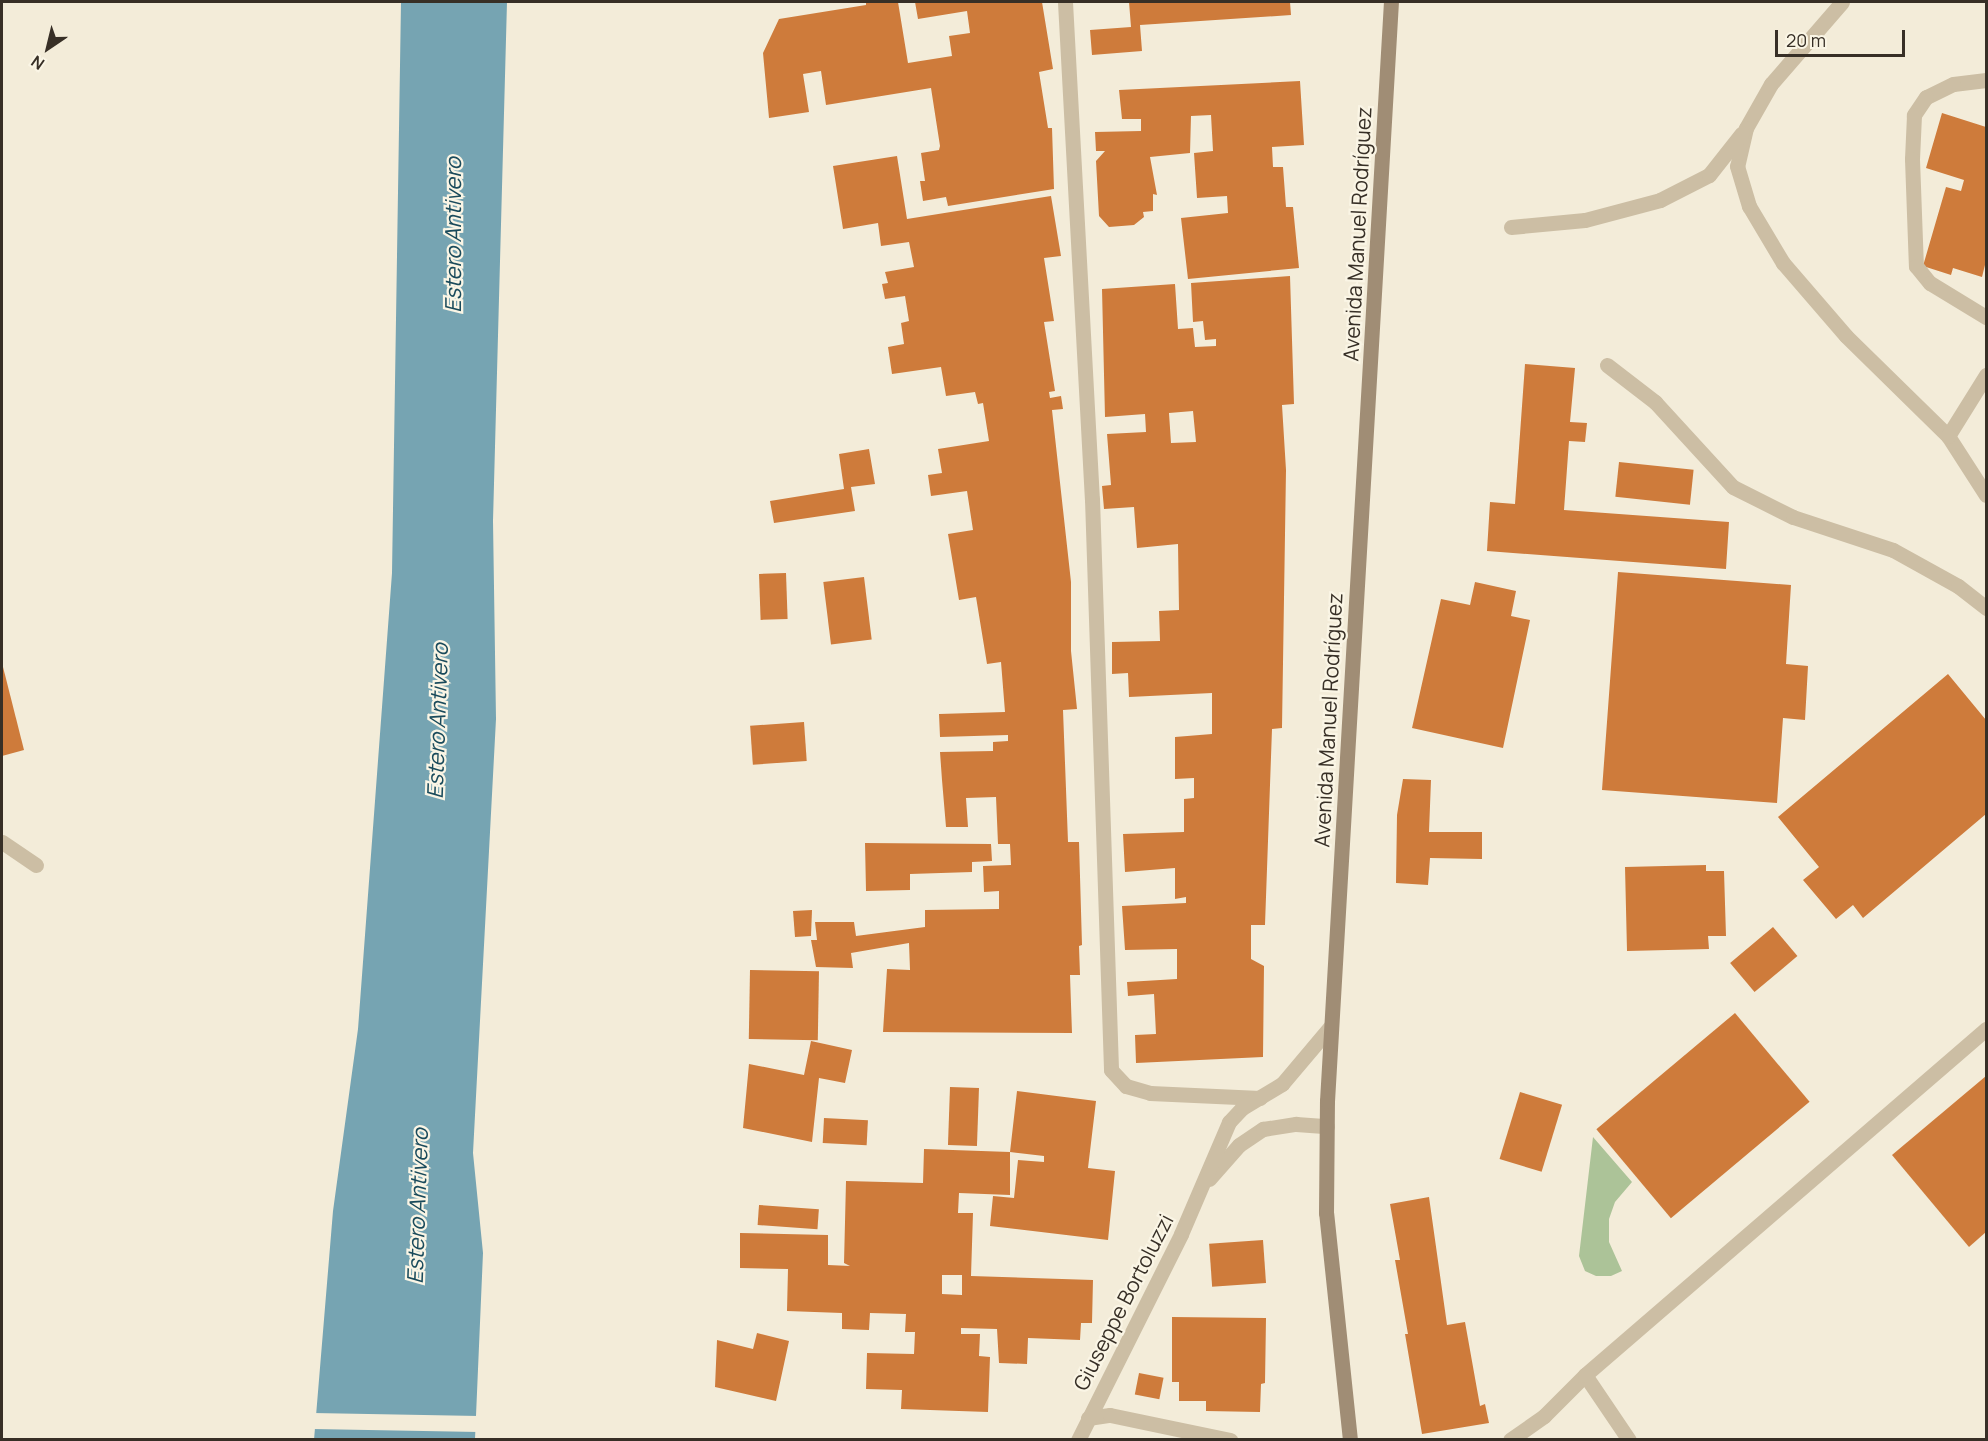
<!DOCTYPE html>
<meta charset="utf-8">
<style>
body{margin:0}
#map{position:relative;width:1988px;height:1441px;overflow:hidden;background:#f3ecd9;font-family:Manrope,sans-serif}
div>[style]{position:absolute}
[style*='--x']{left:calc(var(--x)*1px);top:calc(var(--y)*1px);width:calc(var(--w)*1px);rotate:calc(var(--a)*1deg)}
.green>*{inset:0;background:#acc398}
.water>*{inset:0;background:#76a4b2}
.pier>*{inset:0;background:#f3ecd9;transform-origin:0 0}
.building>*{inset:0;background:#ce7b3b;transform-origin:0 0}
.lane>*{height:15px;margin:-7.5px;padding:0 7.5px;transform-origin:7.5px;border-radius:7.5px;background:#ccbea4}
.street>*{height:15px;margin:-7.5px;padding:0 7.5px;transform-origin:7.5px;border-radius:7.5px;background:#ccbea4}
.secondary>*{height:15px;margin:-7.5px;padding:0 7.5px;transform-origin:7.5px;border-radius:7.5px;background:#a08d75}
span{translate:-50% -50%;white-space:nowrap;text-align:center;line-height:1.15;-webkit-text-stroke:4.5px #faf5e5;paint-order:stroke}
.street-label{font-size:21px;color:#372f26}
.water-label{font-size:22px;color:#194a5b;font-style:italic}
.frame{position:absolute;inset:0;border:3px solid #372f26;pointer-events:none}
.north{position:absolute;left:18px;top:18px;width:60px;height:60px;-webkit-text-stroke:4px #faf5e5;paint-order:stroke;rotate:215deg;font-size:16px;font-weight:700;line-height:24px;text-align:center;color:#372f26}
.north::after{content:'';display:block;margin:auto;width:21px;height:27px;background:#372f26;clip-path:polygon(50% 0,100% 100%,50% 72%,0 100%)}
.scale{position:absolute;left:1775px;top:30px;width:130px;height:27px;box-sizing:border-box;border:3px solid #372f26;border-top:0;padding-left:8px;font-size:18px;line-height:21px;white-space:nowrap;color:#372f26;-webkit-text-stroke:4px #faf5e5;paint-order:stroke}
</style>
<div id="map">
<div class="green">
<i style="clip-path:polygon(1593px 1137px,1632px 1182px,1615px 1202px,1609px 1219px,1609px 1242px,1622px 1271px,1611px 1276px,1596px 1276px,1585px 1271px,1579px 1256px)"></i>
</div>
<div class="water">
<i style="clip-path:polygon(401px 2px,507px 2px,493px 521px,496px 719px,473px 1153px,483px 1253px,475px 1439px,314px 1440px,333px 1211px,358px 1029px,392px 573px)"></i>
</div>
<div class="pier">
<i style="left:313px;top:1413px;width:166px;height:16px;rotate:1deg"></i>
</div>
<div class="building">
<i style="clip-path:polygon(866px 2px,898px 2px,908px 63px,952px 56px,949px 36px,970px 33px,967px 11px,918px 19px,915px 2px,1042px 2px,1053px 69px,1039px 72px,1048px 128px,1052px 128px,1054px 189px,948px 206px,946px 197px,923px 201px,920px 181px,925px 181px,921px 153px,939px 150px,940px 146px,931px 88px,826px 105px,821px 71px,803px 74px,809px 112px,769px 118px,763px 53px,779px 19px,866px 5px)"></i>
<i style="clip-path:polygon(1129px 2px,1290px 2px,1291px 15px,1140px 25px,1142px 51px,1092px 55px,1090px 30px,1131px 27px)"></i>
<i style="clip-path:polygon(1300px 81px,1304px 145px,1272px 147px,1273px 167px,1283px 167px,1286px 207px,1293px 207px,1299px 268px,1188px 279px,1181px 218px,1228px 213px,1227px 196px,1197px 198px,1194px 153px,1213px 151px,1211px 115px,1191px 116px,1190px 153px,1150px 157px,1157px 195px,1153px 194px,1153px 211px,1143px 212px,1144px 217px,1134px 225px,1109px 227px,1099px 216px,1096px 161px,1105px 151px,1096px 151px,1095px 132px,1141px 131px,1141px 119px,1122px 119px,1119px 90px)"></i>
<i style="clip-path:polygon(1942px 113px,1986px 127px,1986px 261px,1982px 277px,1953px 268px,1951px 275px,1923px 266px,1946px 187px,1961px 191px,1964px 180px,1926px 168px)"></i>
<i style="clip-path:polygon(897px 156px,907px 219px,1051px 196px,1061px 256px,1044px 258px,1054px 321px,1044px 322px,1055px 391px,1049px 392px,1050px 398px,1061px 396px,1063px 409px,1052px 410px,1071px 582px,1071px 651px,1077px 709px,1063px 710px,1068px 842px,1079px 842px,1082px 945px,1079px 946px,1080px 975px,1070px 975px,1072px 1033px,883px 1032px,887px 969px,910px 970px,909px 943px,851px 953px,853px 968px,816px 967px,811px 940px,817px 940px,815px 922px,854px 922px,856px 936px,925px 927px,925px 910px,999px 909px,999px 891px,984px 892px,983px 866px,1011px 865px,1010px 844px,998px 844px,996px 797px,966px 798px,968px 827px,946px 827px,942px 780px,940px 752px,993px 751px,993px 742px,1008px 741px,1008px 735px,940px 737px,939px 714px,1005px 712px,1001px 662px,987px 664px,976px 597px,959px 600px,948px 534px,973px 530px,967px 491px,931px 496px,928px 475px,942px 473px,938px 449px,989px 441px,983px 403px,978px 404px,975px 392px,946px 396px,941px 367px,892px 374px,888px 347px,904px 344px,901px 323px,909px 321px,905px 296px,885px 299px,882px 284px,888px 283px,885px 272px,914px 267px,909px 242px,881px 246px,878px 223px,843px 229px,833px 166px)"></i>
<i style="clip-path:polygon(evenodd,1290px 276px,1294px 404px,1282px 405px,1286px 470px,1282px 728px,1272px 729px,1265px 925px,1251px 925px,1251px 959px,1264px 966px,1263px 1057px,1136px 1063px,1135px 1035px,1156px 1034px,1154px 994px,1128px 996px,1127px 982px,1177px 979px,1177px 949px,1125px 950px,1122px 906px,1186px 903px,1186px 897px,1175px 899px,1175px 868px,1125px 872px,1123px 834px,1184px 832px,1184px 799px,1194px 798px,1194px 778px,1175px 779px,1175px 737px,1212px 734px,1212px 693px,1129px 697px,1128px 673px,1112px 674px,1112px 642px,1160px 641px,1159px 611px,1179px 610px,1178px 544px,1137px 548px,1134px 507px,1104px 509px,1102px 486px,1111px 485px,1107px 434px,1146px 432px,1145px 414px,1105px 417px,1102px 289px,1175px 284px,1178px 329px,1193px 328px,1195px 347px,1216px 346px,1216px 339px,1205px 340px,1203px 321px,1193px 322px,1191px 283px,1290px 276px,1193px 411px,1196px 442px,1171px 443px,1169px 413px,1193px 411px)"></i>
<i style="clip-path:polygon(1525px 364px,1575px 368px,1570px 422px,1587px 423px,1585px 442px,1569px 441px,1564px 510px,1729px 522px,1726px 569px,1487px 551px,1490px 502px,1515px 504px)"></i>
<i style="clip-path:polygon(869px 449px,875px 484px,851px 487px,855px 511px,774px 523px,770px 501px,844px 489px,839px 454px)"></i>
<i style="left:1619px;top:462px;width:75px;height:35px;rotate:6deg"></i>
<i style="clip-path:polygon(1618px 572px,1791px 585px,1786px 664px,1808px 666px,1805px 720px,1783px 718px,1777px 803px,1602px 790px)"></i>
<i style="left:786px;top:573px;width:46px;height:27px;rotate:88deg"></i>
<i style="left:864px;top:577px;width:63px;height:41px;rotate:83deg"></i>
<i style="clip-path:polygon(1475px 582px,1516px 591px,1511px 616px,1530px 620px,1503px 748px,1412px 728px,1441px 599px,1470px 605px)"></i>
<i style="clip-path:polygon(2px 663px,24px 750px,2px 756px)"></i>
<i style="clip-path:polygon(1948px 674px,1986px 720px,1986px 814px,1863px 918px,1853px 905px,1836px 919px,1803px 880px,1819px 867px,1778px 817px)"></i>
<i style="left:804px;top:722px;width:39px;height:54px;rotate:86deg"></i>
<i style="clip-path:polygon(1403px 779px,1431px 780px,1429px 832px,1482px 832px,1482px 859px,1430px 858px,1428px 885px,1396px 883px,1397px 815px)"></i>
<i style="clip-path:polygon(865px 843px,991px 844px,992px 861px,972px 862px,972px 872px,910px 874px,910px 890px,866px 891px)"></i>
<i style="clip-path:polygon(1706px 865px,1706px 871px,1724px 871px,1726px 936px,1708px 936px,1709px 949px,1627px 951px,1625px 867px)"></i>
<i style="clip-path:polygon(812px 910px,811px 936px,795px 937px,793px 911px)"></i>
<i style="left:1773px;top:927px;width:38px;height:56px;rotate:50deg"></i>
<i style="left:750px;top:970px;width:69px;height:69px;rotate:1deg"></i>
<i style="left:1735px;top:1013px;width:116px;height:181px;rotate:50deg"></i>
<i style="clip-path:polygon(811px 1041px,852px 1050px,845px 1083px,819px 1078px,812px 1142px,743px 1128px,749px 1064px,804px 1075px)"></i>
<i style="clip-path:polygon(1986px 1076px,1986px 1232px,1969px 1247px,1892px 1155px)"></i>
<i style="left:950px;top:1087px;width:29px;height:58px;rotate:2deg"></i>
<i style="clip-path:polygon(1017px 1091px,1096px 1101px,1088px 1168px,1115px 1171px,1108px 1240px,990px 1226px,993px 1196px,1014px 1198px,1018px 1160px,1044px 1162px,1044px 1156px,1010px 1152px)"></i>
<i style="left:1520px;top:1092px;width:44px;height:70px;rotate:17deg"></i>
<i style="left:824px;top:1118px;width:44px;height:25px;rotate:3deg"></i>
<i style="clip-path:polygon(evenodd,924px 1149px,1010px 1152px,1010px 1195px,959px 1193px,958px 1213px,973px 1213px,971px 1276px,1093px 1280px,1092px 1323px,1081px 1323px,1080px 1340px,1028px 1338px,1027px 1364px,999px 1363px,997px 1329px,961px 1328px,961px 1334px,980px 1334px,979px 1356px,990px 1357px,988px 1412px,901px 1409px,902px 1390px,866px 1389px,867px 1353px,914px 1354px,915px 1332px,905px 1332px,906px 1314px,870px 1313px,869px 1330px,842px 1329px,842px 1313px,787px 1311px,788px 1269px,740px 1268px,740px 1233px,828px 1235px,828px 1265px,850px 1266px,844px 1263px,846px 1181px,923px 1183px,924px 1149px,942px 1275px,962px 1275px,962px 1295px,942px 1294px,942px 1275px)"></i>
<i style="clip-path:polygon(1429px 1197px,1447px 1325px,1465px 1322px,1480px 1406px,1485px 1404px,1489px 1423px,1422px 1434px,1405px 1334px,1408px 1334px,1395px 1260px,1400px 1260px,1390px 1204px)"></i>
<i style="left:759px;top:1205px;width:60px;height:20px;rotate:4deg"></i>
<i style="left:1263px;top:1240px;width:43px;height:54px;rotate:86deg"></i>
<i style="clip-path:polygon(1172px 1317px,1266px 1318px,1265px 1383px,1261px 1384px,1260px 1412px,1206px 1411px,1206px 1401px,1179px 1401px,1179px 1382px,1172px 1382px)"></i>
<i style="clip-path:polygon(757px 1333px,789px 1341px,776px 1401px,715px 1387px,717px 1340px,753px 1349px)"></i>
<i style="left:1139px;top:1373px;width:25px;height:22px;rotate:11deg"></i>
</div>
<div class="lane">
<i style="--x:1842;--y:2;--w:108;--a:130.9"></i>
<i style="--x:1771;--y:84;--w:51;--a:119.6"></i>
<i style="--x:1746;--y:128;--w:39;--a:103"></i>
<i style="--x:1737;--y:166;--w:42;--a:73.3"></i>
<i style="--x:1749;--y:206;--w:66;--a:59.2"></i>
<i style="--x:1783;--y:263;--w:96;--a:49.2"></i>
<i style="--x:1846;--y:336;--w:143;--a:44.4"></i>
<i style="--x:1948;--y:436;--w:70;--a:57.2"></i>
<i style="--x:1986;--y:80;--w:33;--a:173"></i>
<i style="--x:1953;--y:84;--w:30;--a:154"></i>
<i style="--x:1926;--y:97;--w:22;--a:124"></i>
<i style="--x:1914;--y:115;--w:44;--a:92.6"></i>
<i style="--x:1912;--y:159;--w:107;--a:87.9"></i>
<i style="--x:1916;--y:266;--w:22;--a:51"></i>
<i style="--x:1930;--y:283;--w:66;--a:31.3"></i>
<i style="--x:1511;--y:227;--w:74;--a:-5.4"></i>
<i style="--x:1585;--y:220;--w:78;--a:-14.9"></i>
<i style="--x:1660;--y:200;--w:55;--a:-27"></i>
<i style="--x:1709;--y:175;--w:53;--a:-51.8"></i>
<i style="--x:1607;--y:365;--w:61;--a:37.6"></i>
<i style="--x:1655;--y:402;--w:115;--a:47.5"></i>
<i style="--x:1733;--y:487;--w:67;--a:26.6"></i>
<i style="--x:1793;--y:517;--w:105;--a:18.3"></i>
<i style="--x:1893;--y:550;--w:74;--a:29"></i>
<i style="--x:1958;--y:586;--w:36;--a:38"></i>
<i style="--x:1948;--y:436;--w:72;--a:-58.1"></i>
<i style="--x:1585;--y:1375;--w:78;--a:55.9"></i>
<i style="--x:1510;--y:1440;--w:42;--a:-35.2"></i>
<i style="--x:1544;--y:1416;--w:58;--a:-45"></i>
<i style="--x:1585;--y:1375;--w:530;--a:-40.79"></i>
</div>
<div class="street">
<i style="--x:1065;--y:2;--w:498;--a:86.9"></i>
<i style="--x:1092;--y:499;--w:571;--a:88.09"></i>
<i style="--x:1111;--y:1070;--w:22;--a:47"></i>
<i style="--x:1126;--y:1086;--w:25;--a:16"></i>
<i style="--x:1150;--y:1093;--w:110;--a:2.6"></i>
<i style="--x:2;--y:842;--w:41;--a:34.1"></i>
<i style="--x:1209;--y:1179;--w:45;--a:-48.6"></i>
<i style="--x:1239;--y:1145;--w:29;--a:-34"></i>
<i style="--x:1263;--y:1129;--w:33;--a:-9"></i>
<i style="--x:1296;--y:1124;--w:31;--a:4"></i>
<i style="--x:1088;--y:1418;--w:22;--a:-8"></i>
<i style="--x:1110;--y:1415;--w:123;--a:11.8"></i>
<i style="--x:1078;--y:1440;--w:230;--a:-63.4"></i>
<i style="--x:1181;--y:1234;--w:122;--a:-66.8"></i>
<i style="--x:1229;--y:1122;--w:19;--a:-47"></i>
<i style="--x:1242;--y:1108;--w:47;--a:-31"></i>
<i style="--x:1282;--y:1084;--w:76;--a:-49.8"></i>
</div>
<div class="secondary">
<i style="--x:1350;--y:1440;--w:228;--a:-96"></i>
<i style="--x:1326;--y:1213;--w:112;--a:-89.5"></i>
<i style="--x:1327;--y:1101;--w:1101;--a:-86.67"></i>
</div>
<div class="street-label">
<span style="left:1357px;top:234px;rotate:-87deg">Avenida Manuel Rodríguez</span>
<span style="left:1328px;top:720px;rotate:-87deg">Avenida Manuel Rodríguez</span>
<span style="left:1123px;top:1302px;rotate:-63deg">Giuseppe Bortoluzzi</span>
</div>
<div class="water-label">
<span style="left:454px;top:235px;rotate:-90deg">Estero Antivero</span>
<span style="left:438px;top:721px;rotate:-88deg">Estero Antivero</span>
<span style="left:418px;top:1206px;rotate:-88deg">Estero Antivero</span>
</div>
<div class="frame"></div>
<div class="north">N</div>
<div class="scale">20 m</div>
</div>
